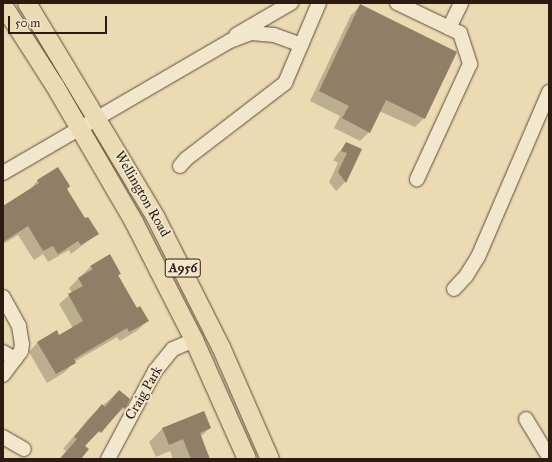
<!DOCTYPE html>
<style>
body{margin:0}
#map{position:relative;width:552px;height:462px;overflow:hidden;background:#ebdab2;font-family:"IM FELL Great Primer",serif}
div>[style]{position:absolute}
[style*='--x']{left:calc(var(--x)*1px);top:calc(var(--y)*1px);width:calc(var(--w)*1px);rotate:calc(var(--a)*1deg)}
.shadow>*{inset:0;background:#0003}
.building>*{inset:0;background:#907e66}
.roads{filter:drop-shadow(0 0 1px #5c4b3b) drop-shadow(0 0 1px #5c4b3b)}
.minor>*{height:14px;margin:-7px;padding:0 7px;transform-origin:7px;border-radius:7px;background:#f2e7cd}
.major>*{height:18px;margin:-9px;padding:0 9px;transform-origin:9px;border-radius:9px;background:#ebdab2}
span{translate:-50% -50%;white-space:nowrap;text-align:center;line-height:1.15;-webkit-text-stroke:4px #f2e7cd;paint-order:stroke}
.shield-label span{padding:1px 3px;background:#f2e7cd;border:1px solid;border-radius:3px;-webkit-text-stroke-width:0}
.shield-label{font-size:13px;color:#2d1b13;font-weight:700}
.street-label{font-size:14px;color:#2d1b13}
.frame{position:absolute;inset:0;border:4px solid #2d1b13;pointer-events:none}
.scale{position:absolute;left:8px;top:16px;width:99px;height:18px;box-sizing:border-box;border:2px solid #2d1b13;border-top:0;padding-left:5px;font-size:12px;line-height:14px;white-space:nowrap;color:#2d1b13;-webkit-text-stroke:3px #f2e7cd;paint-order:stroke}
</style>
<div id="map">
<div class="shadow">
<i style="clip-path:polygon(360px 6px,424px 118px,415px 127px,379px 111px,369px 132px,360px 141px,334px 128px,340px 116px,310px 101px,351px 15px)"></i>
<i style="clip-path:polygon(346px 143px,361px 149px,345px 182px,336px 191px,329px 182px,338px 163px,333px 160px)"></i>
<i style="clip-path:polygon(38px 180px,66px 190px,85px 220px,97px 234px,71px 254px,69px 250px,48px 262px,43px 254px,34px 260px,18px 235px,3px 244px,3px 207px,29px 191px)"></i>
<i style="clip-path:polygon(91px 266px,120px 274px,118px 276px,137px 309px,147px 321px,138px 330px,120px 341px,117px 337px,74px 362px,65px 372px,47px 383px,29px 352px,38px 342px,59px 336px,73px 328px,59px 304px,72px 293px,69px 288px)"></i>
<i style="clip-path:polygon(119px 391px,129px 399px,124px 408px,84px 446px,80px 459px,59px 459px,66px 451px,63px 449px,90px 417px)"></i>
<i style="clip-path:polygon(204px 412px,210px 428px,200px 437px,209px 459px,173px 459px,170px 451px,156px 457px,149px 442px,162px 429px)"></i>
</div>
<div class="building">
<i style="clip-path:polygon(360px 4px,457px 52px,425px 119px,386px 100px,370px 133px,342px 118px,349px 106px,319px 91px)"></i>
<i style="clip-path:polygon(346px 142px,362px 149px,346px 183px,338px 172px,347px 153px,341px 151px)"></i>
<i style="clip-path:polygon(58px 167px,70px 186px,67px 189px,85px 218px,88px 217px,99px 234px,81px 245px,78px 241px,58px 254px,53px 246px,43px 251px,28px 226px,3px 242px,3px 206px,39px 183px,37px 180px)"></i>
<i style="clip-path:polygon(110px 254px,121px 274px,118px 275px,137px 308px,140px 306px,149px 321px,129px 332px,127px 328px,74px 359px,76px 363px,56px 374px,37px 342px,57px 330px,59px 335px,83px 321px,68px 294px,83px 286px,78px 278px,93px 269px,90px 266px)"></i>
<i style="clip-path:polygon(119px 390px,130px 399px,125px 409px,123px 407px,101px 433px,99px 431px,85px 446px,89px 449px,81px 459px,60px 459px,77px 439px,74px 437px,102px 404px,105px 407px)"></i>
<i style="clip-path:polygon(204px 411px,211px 428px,200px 433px,210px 459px,191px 459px,183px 439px,169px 445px,162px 428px)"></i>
</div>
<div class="roads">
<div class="minor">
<i style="--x:397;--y:3;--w:70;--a:25.5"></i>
<i style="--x:460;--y:33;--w:33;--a:72"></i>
<i style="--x:470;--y:64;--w:127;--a:114.7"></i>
<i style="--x:449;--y:28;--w:28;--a:-64"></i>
<i style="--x:236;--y:35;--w:64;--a:-30.2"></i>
<i style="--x:180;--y:166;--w:9;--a:-49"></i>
<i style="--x:186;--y:159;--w:125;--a:-37.5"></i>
<i style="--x:285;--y:83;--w:87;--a:-67"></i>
<i style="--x:3;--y:173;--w:263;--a:-30.2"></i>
<i style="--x:230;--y:41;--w:22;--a:-21"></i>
<i style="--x:251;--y:33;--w:23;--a:5"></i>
<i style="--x:274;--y:35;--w:29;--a:20"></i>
<i style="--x:454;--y:289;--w:18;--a:-47"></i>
<i style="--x:466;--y:276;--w:22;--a:-58"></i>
<i style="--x:478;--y:257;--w:180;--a:-66.7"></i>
<i style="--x:3;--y:297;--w:33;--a:61"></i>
<i style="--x:19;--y:326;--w:18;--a:81"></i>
<i style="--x:22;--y:344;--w:7;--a:98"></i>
<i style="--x:21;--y:351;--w:30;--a:127"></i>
<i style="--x:3;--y:352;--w:14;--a:30"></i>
<i style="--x:526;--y:419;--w:44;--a:58.8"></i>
<i style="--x:3;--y:437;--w:24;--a:30"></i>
<i style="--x:108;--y:459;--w:100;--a:-61.9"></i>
<i style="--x:155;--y:371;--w:28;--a:-51"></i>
<i style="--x:173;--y:349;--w:23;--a:-23"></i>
</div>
<div class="major">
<i style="--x:27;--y:3;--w:249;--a:59"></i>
<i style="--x:155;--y:216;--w:147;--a:63.3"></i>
<i style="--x:221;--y:347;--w:122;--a:66.4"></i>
<i style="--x:3;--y:5;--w:96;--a:57.3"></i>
<i style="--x:55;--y:86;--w:157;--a:59.8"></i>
<i style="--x:134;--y:222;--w:132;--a:63"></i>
<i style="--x:194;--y:340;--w:130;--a:66"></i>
</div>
</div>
<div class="shield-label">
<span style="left:183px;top:268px">A956</span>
</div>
<div class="street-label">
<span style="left:142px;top:194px;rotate:60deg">Wellington Road</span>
<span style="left:144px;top:393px;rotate:-60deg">Craig Park</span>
</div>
<div class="frame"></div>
<div class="scale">50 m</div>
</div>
